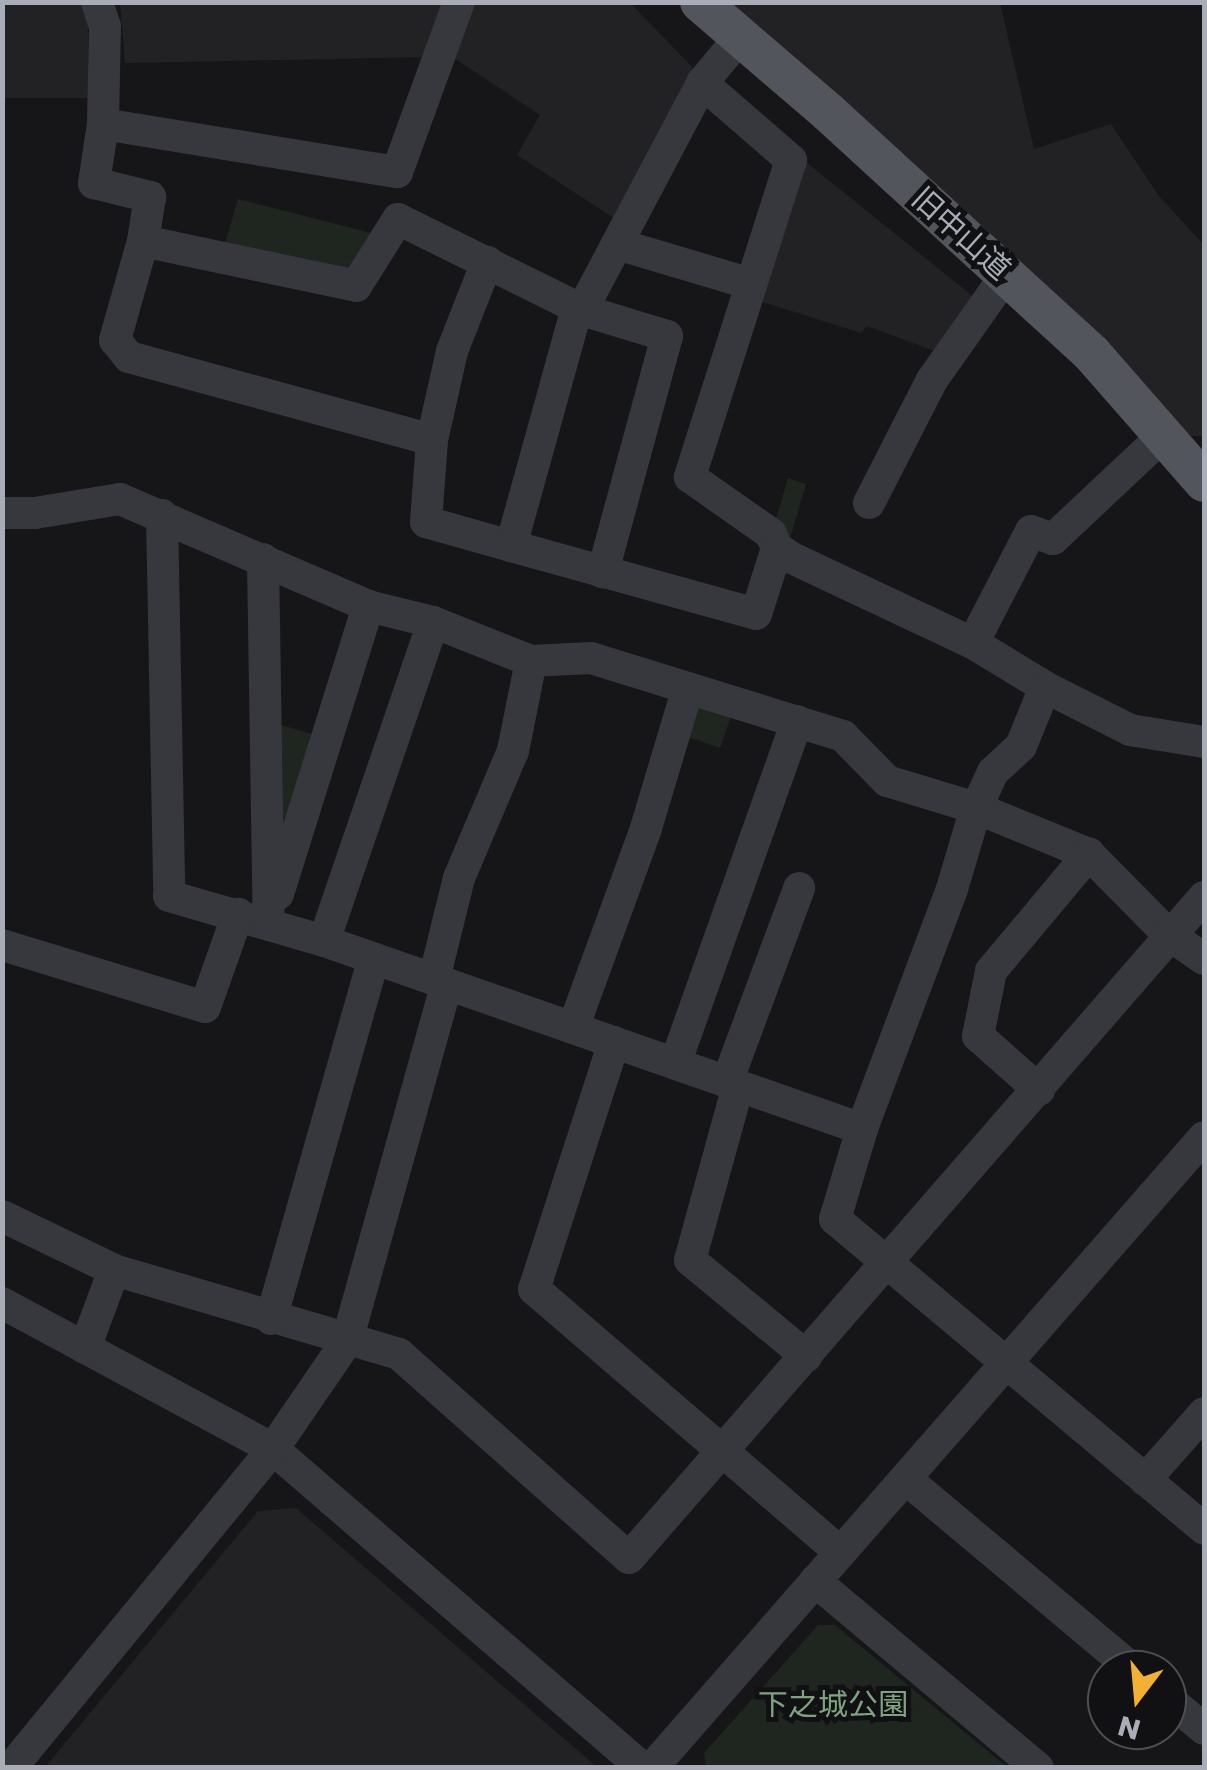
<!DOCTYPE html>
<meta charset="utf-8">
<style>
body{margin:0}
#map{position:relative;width:1207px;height:1770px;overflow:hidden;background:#161618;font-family:Poppins,"Noto Sans JP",sans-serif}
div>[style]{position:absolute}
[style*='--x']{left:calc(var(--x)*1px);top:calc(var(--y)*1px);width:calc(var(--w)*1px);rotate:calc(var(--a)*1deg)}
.built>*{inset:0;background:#222225;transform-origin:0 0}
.green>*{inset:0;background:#1e261f;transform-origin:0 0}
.minor>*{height:32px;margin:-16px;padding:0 16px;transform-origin:16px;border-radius:16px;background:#37383d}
.major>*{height:40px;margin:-20px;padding:0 20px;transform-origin:20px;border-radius:20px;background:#53555c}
span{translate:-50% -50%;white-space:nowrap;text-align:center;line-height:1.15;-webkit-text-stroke:10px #111113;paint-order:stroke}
.street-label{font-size:30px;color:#a8adb8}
.park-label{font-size:30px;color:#7fa381}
.frame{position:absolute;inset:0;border:5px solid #a8adb8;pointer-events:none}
.north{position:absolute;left:1087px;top:1650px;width:100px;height:100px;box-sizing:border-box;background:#111113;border:2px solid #4d4f55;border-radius:50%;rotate:196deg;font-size:28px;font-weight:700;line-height:40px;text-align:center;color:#a8adb8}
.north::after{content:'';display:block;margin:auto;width:35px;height:45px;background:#f2b134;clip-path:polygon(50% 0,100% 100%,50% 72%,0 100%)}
</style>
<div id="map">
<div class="built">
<i style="left:2px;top:3px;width:86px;height:95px"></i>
<i style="clip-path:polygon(120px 3px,445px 3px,428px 57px,125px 63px)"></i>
<i style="clip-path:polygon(472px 3px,630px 3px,699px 74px,623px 224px,517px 155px,540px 115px,451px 56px)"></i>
<i style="clip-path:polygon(718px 3px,1000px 3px,1034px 149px,1111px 124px,1159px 196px,1204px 245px,1204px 436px,1187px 436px)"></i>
<i style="clip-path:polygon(801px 158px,975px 298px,937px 352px,867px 326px,861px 333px,753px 299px)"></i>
<i style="clip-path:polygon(296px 1508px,597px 1767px,45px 1767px,258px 1511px)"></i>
</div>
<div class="green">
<i style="clip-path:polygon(238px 199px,375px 234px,355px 273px,223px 250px)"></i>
<i style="clip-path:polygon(788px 478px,806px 484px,789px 542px,775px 523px)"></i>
<i style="left:694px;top:701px;width:40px;height:36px;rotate:19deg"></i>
<i style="clip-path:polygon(274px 723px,319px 736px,274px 882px)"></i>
<i style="clip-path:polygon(818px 1625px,835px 1625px,1007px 1767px,706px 1767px,704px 1753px)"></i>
</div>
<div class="minor">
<i style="--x:97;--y:2;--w:25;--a:72"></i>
<i style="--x:105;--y:26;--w:98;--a:91.2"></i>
<i style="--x:103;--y:124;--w:60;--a:98.7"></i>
<i style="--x:94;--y:183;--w:58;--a:14"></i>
<i style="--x:150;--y:197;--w:45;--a:99"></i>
<i style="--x:143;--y:241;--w:103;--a:105.8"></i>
<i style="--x:115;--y:340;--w:22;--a:51"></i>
<i style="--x:129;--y:357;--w:314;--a:15.3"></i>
<i style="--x:432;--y:440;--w:91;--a:-77.3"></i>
<i style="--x:452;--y:351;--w:96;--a:-68.5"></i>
<i style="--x:702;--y:83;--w:118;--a:40.9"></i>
<i style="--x:791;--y:160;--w:333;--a:107.7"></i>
<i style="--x:690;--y:477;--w:99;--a:35.1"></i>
<i style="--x:771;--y:534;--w:15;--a:67"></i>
<i style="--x:777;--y:548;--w:18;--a:34"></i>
<i style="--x:792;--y:558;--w:200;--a:25.2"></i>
<i style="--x:973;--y:643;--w:84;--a:31.4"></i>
<i style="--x:1045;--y:687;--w:95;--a:26.8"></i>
<i style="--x:1130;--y:730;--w:75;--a:9.2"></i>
<i style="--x:103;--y:124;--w:298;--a:9.3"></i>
<i style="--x:397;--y:172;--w:181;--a:-70"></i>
<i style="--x:143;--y:241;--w:218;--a:11.9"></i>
<i style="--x:356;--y:286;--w:79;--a:-57.9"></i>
<i style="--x:398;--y:219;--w:205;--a:26.3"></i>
<i style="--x:582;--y:310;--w:257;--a:-62.1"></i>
<i style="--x:702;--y:83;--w:60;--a:-50.4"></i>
<i style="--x:617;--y:244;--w:140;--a:16.6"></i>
<i style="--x:582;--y:310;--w:89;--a:17"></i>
<i style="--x:667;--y:336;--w:245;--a:105.2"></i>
<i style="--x:432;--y:440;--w:82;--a:94.2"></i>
<i style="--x:426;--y:522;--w:88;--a:15.8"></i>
<i style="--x:511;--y:546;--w:247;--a:-74.5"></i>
<i style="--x:869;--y:503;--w:138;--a:-62.9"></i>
<i style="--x:932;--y:380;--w:128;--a:-54.8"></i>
<i style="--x:2;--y:513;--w:33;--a:0"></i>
<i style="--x:35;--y:513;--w:86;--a:-9.4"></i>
<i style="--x:120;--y:499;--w:270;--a:23.3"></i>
<i style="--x:368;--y:606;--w:67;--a:13.8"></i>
<i style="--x:433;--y:622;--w:105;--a:21.7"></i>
<i style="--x:531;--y:661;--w:60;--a:-2.9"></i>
<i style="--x:591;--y:658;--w:264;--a:17.2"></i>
<i style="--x:843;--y:736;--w:63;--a:45.6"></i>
<i style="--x:887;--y:781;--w:93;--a:16.9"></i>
<i style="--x:976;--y:808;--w:122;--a:22.2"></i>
<i style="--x:1089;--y:854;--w:112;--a:45.4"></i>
<i style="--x:1168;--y:934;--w:44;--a:34.8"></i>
<i style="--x:162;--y:515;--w:381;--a:88.9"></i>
<i style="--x:169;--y:896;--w:161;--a:16.2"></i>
<i style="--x:324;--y:941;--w:570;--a:19.26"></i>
<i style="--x:511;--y:546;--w:254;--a:15.5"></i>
<i style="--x:756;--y:614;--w:69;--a:-72.3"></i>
<i style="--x:263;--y:559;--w:363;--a:89.1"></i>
<i style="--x:973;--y:643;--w:126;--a:-62.6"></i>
<i style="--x:1031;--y:531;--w:23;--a:20"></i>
<i style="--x:1053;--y:539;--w:155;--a:-43.2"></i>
<i style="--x:1045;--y:687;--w:64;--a:112.1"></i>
<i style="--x:1021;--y:746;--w:38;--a:137"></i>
<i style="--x:993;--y:772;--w:40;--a:115"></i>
<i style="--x:976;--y:808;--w:84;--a:106.5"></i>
<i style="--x:952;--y:889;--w:256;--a:110.6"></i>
<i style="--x:862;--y:1129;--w:94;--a:106.7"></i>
<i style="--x:835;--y:1219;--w:482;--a:40"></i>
<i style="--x:278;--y:894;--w:302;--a:-72.6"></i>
<i style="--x:324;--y:941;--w:337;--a:-71.1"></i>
<i style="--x:2;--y:945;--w:212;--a:17"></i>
<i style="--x:205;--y:1007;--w:99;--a:-70.5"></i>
<i style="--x:434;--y:979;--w:104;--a:-76.1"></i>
<i style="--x:459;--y:878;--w:138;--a:-67"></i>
<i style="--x:513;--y:751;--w:92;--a:-78.7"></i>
<i style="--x:573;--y:1028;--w:213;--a:-69.9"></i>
<i style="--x:646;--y:828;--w:146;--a:-73.3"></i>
<i style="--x:614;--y:1042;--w:260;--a:107.9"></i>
<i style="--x:534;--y:1289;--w:403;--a:40.7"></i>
<i style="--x:675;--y:1064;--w:364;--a:-70.4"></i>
<i style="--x:727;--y:1082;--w:207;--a:-69.6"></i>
<i style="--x:738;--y:1086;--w:180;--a:105.4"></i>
<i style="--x:690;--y:1260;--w:151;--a:39.6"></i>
<i style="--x:1039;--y:1090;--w:81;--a:-138.5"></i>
<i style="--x:978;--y:1036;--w:66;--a:-78.7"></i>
<i style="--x:991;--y:971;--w:153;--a:-50.1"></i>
<i style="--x:2;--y:1216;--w:124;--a:25.7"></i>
<i style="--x:114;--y:1270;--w:297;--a:16.4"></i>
<i style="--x:399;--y:1354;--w:307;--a:41.6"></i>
<i style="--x:629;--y:1558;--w:876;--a:-48.98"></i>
<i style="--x:2;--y:1303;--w:308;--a:28.3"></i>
<i style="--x:273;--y:1449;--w:488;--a:40.8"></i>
<i style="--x:271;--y:1319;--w:375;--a:-74.1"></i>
<i style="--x:85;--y:1348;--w:83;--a:-69.6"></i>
<i style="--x:906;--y:1479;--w:297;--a:40"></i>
<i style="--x:1145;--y:1480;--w:89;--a:-48.6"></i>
<i style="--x:815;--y:1581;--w:291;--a:40"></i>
<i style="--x:1167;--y:1698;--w:48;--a:40"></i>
<i style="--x:11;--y:1768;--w:413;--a:-50.6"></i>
<i style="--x:273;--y:1449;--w:131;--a:-55.6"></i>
<i style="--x:347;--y:1341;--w:371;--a:-74.4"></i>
<i style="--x:652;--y:1768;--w:838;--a:-48.82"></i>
</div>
<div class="major">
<i style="--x:700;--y:2;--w:169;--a:40.7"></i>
<i style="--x:828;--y:112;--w:358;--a:42.5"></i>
<i style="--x:1092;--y:354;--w:170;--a:48.8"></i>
</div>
<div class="street-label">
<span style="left:961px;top:234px;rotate:42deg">旧中山道</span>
</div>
<div class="park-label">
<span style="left:833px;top:1705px">下之城公園</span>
</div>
<div class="frame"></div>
<div class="north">N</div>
</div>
